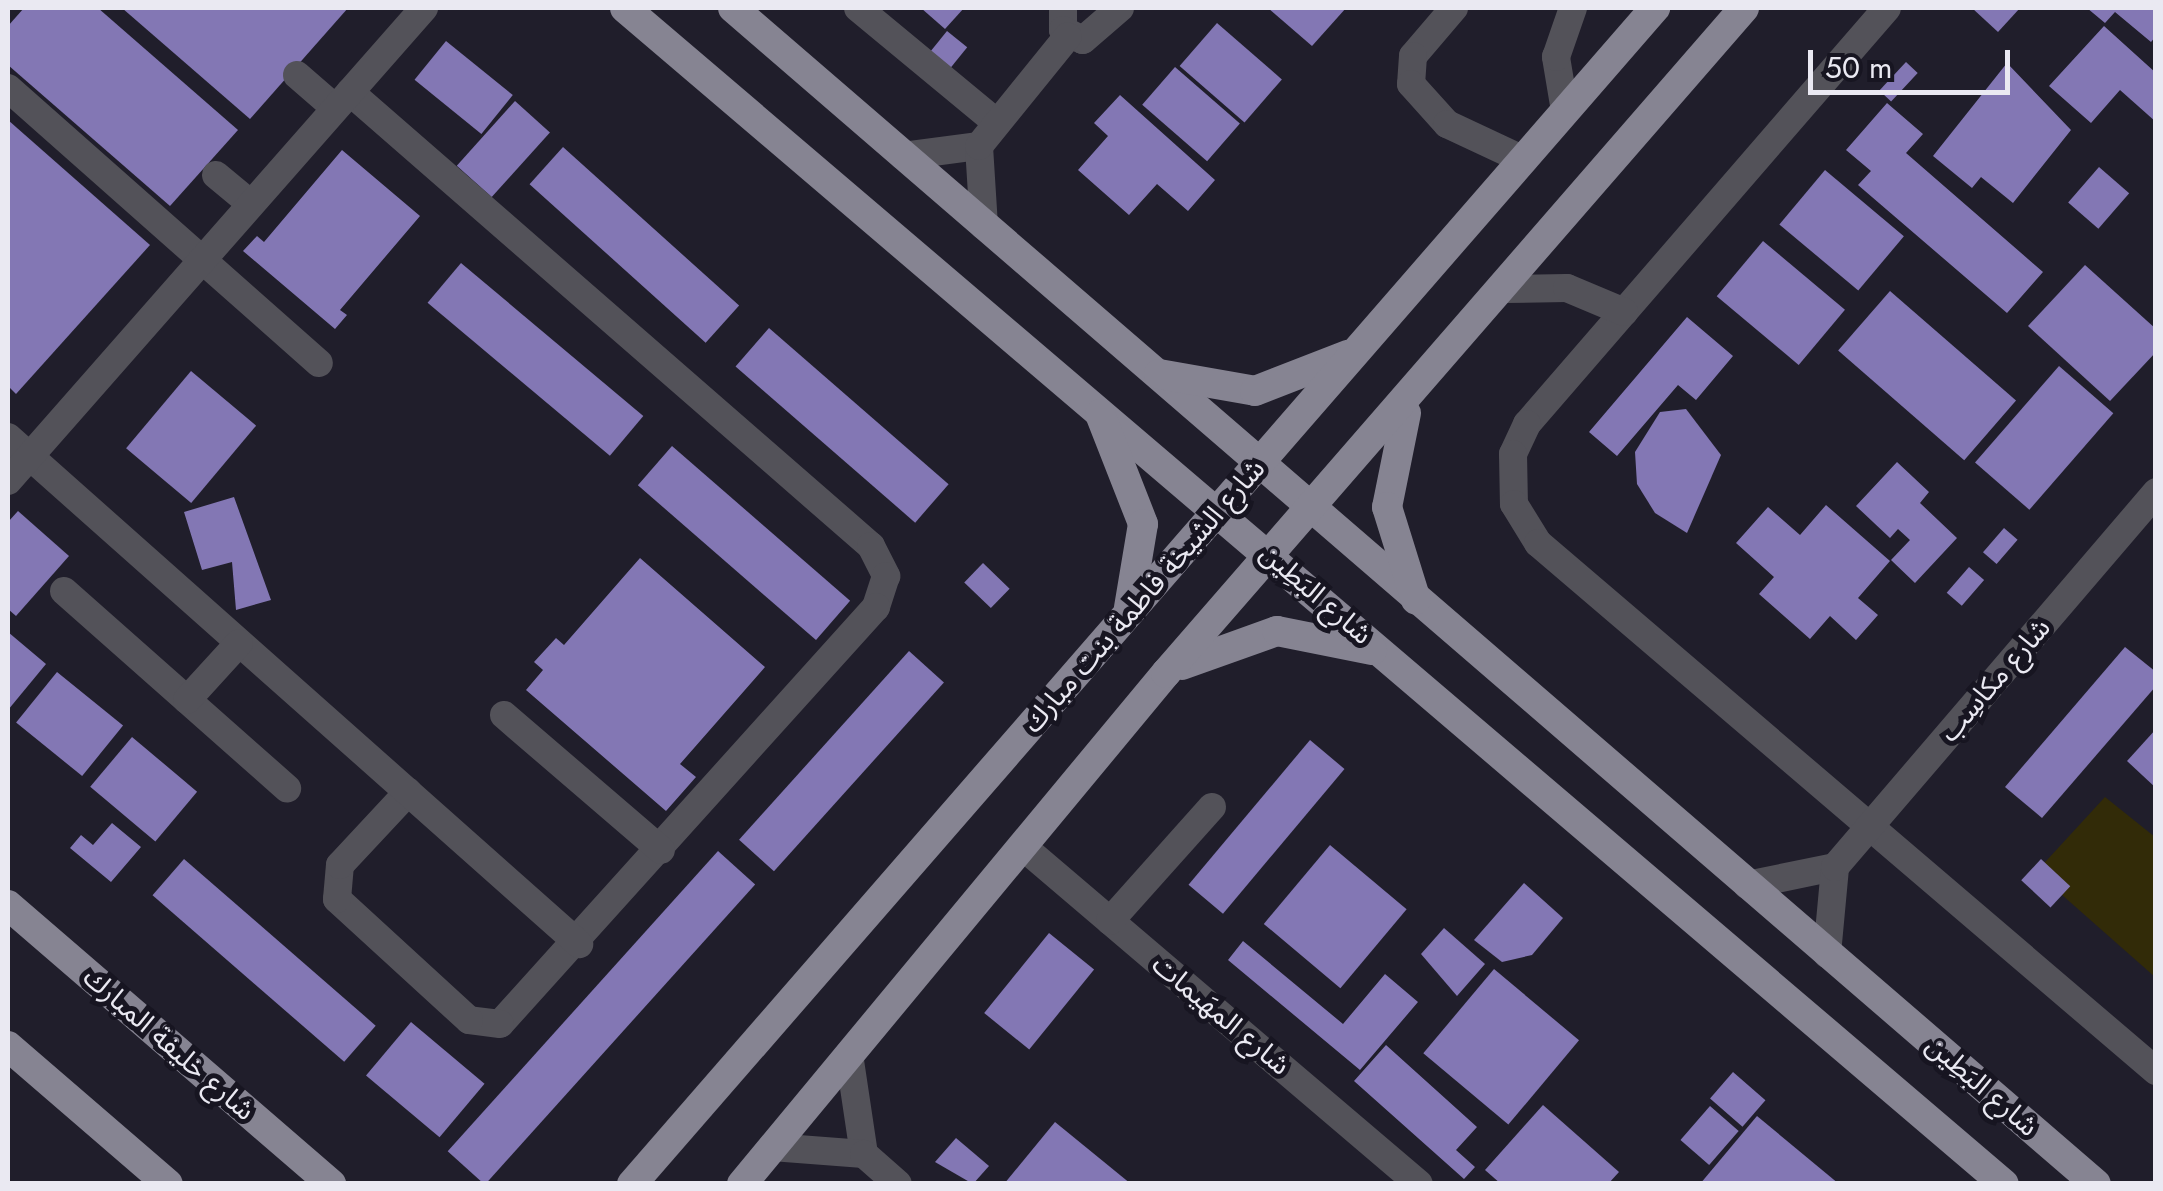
<!DOCTYPE html>
<meta charset="utf-8">
<style>
body{margin:0}
#map{position:relative;width:2163px;height:1191px;overflow:hidden;background:#201e2b;font-family:Jost,"Noto Sans Arabic",sans-serif}
div>[style]{position:absolute}
[style*='--x']{left:calc(var(--x)*1px);top:calc(var(--y)*1px);width:calc(var(--w)*1px);rotate:calc(var(--a)*1deg)}
.green>*{inset:0;background:#322b08}
.building>*{inset:0;background:#8377b4;transform-origin:0 0}
.minor>*{height:28px;margin:-14px;padding:0 14px;transform-origin:14px;border-radius:14px;background:#535259}
.major>*{height:30px;margin:-15px;padding:0 15px;transform-origin:15px;border-radius:15px;background:#868492}
span{translate:-50% -50%;white-space:nowrap;text-align:center;line-height:1.15;-webkit-text-stroke:10px #171521;paint-order:stroke}
.street-label{font-size:28px;color:#eae9f2}
.frame{position:absolute;inset:0;border:10px solid #eae9f2;pointer-events:none}
.scale{position:absolute;left:1808px;top:50px;width:202px;height:45px;box-sizing:border-box;border:5px solid #eae9f2;border-top:0;padding-left:12px;font-size:30px;line-height:35px;white-space:nowrap;color:#eae9f2;-webkit-text-stroke:8px #171521;paint-order:stroke}
</style>
<div id="map">
<div class="green">
<i style="clip-path:polygon(2105px 797px,2155px 837px,2155px 977px,2036px 872px)"></i>
</div>
<div class="building">
<i style="clip-path:polygon(24px 8px,98px 8px,238px 130px,170px 206px,8px 65px,8px 26px)"></i>
<i style="clip-path:polygon(122px 8px,348px 8px,250px 119px)"></i>
<i style="clip-path:polygon(921px 8px,964px 8px,945px 29px)"></i>
<i style="clip-path:polygon(1268px 8px,1346px 8px,1312px 46px)"></i>
<i style="clip-path:polygon(1972px 8px,2020px 8px,1998px 32px)"></i>
<i style="clip-path:polygon(2087px 8px,2156px 8px,2156px 36px,2151px 42px,2115px 12px,2105px 23px)"></i>
<i style="left:1217px;top:23px;width:86px;height:57px;rotate:41deg"></i>
<i style="clip-path:polygon(2104px 26px,2156px 73px,2156px 122px,2120px 90px,2091px 123px,2049px 86px)"></i>
<i style="left:947px;top:31px;width:26px;height:26px;rotate:39deg"></i>
<i style="left:446px;top:41px;width:86px;height:50px;rotate:39deg"></i>
<i style="left:1906px;top:62px;width:16px;height:39px;rotate:43deg"></i>
<i style="clip-path:polygon(2007px 63px,2071px 130px,2013px 203px,1981px 177px,1972px 188px,1933px 156px)"></i>
<i style="left:1175px;top:67px;width:86px;height:50px;rotate:41deg"></i>
<i style="clip-path:polygon(1120px 95px,1215px 180px,1188px 211px,1157px 184px,1129px 215px,1078px 170px,1108px 136px,1094px 123px)"></i>
<i style="left:515px;top:101px;width:47px;height:87px;rotate:42deg"></i>
<i style="clip-path:polygon(1887px 103px,1923px 134px,1906px 153px,2043px 272px,2007px 313px,1858px 185px,1871px 171px,1846px 150px)"></i>
<i style="clip-path:polygon(8px 120px,150px 245px,16px 394px,8px 386px)"></i>
<i style="left:563px;top:147px;width:237px;height:50px;rotate:42deg"></i>
<i style="clip-path:polygon(342px 150px,420px 216px,340px 310px,347px 315px,335px 329px,243px 251px,257px 236px,264px 242px)"></i>
<i style="left:2099px;top:167px;width:40px;height:47px;rotate:41deg"></i>
<i style="left:1825px;top:170px;width:103px;height:71px;rotate:40deg"></i>
<i style="left:1763px;top:241px;width:107px;height:72px;rotate:40deg"></i>
<i style="left:461px;top:263px;width:238px;height:52px;rotate:40deg"></i>
<i style="clip-path:polygon(2085px 265px,2156px 329px,2156px 352px,2110px 401px,2028px 326px)"></i>
<i style="left:1890px;top:291px;width:167px;height:79px;rotate:41deg"></i>
<i style="clip-path:polygon(1687px 317px,1733px 356px,1696px 400px,1678px 385px,1617px 456px,1589px 432px)"></i>
<i style="left:769px;top:328px;width:238px;height:51px;rotate:41deg"></i>
<i style="left:2059px;top:366px;width:72px;height:128px;rotate:41deg"></i>
<i style="left:191px;top:371px;width:85px;height:101px;rotate:40deg"></i>
<i style="clip-path:polygon(1686px 409px,1721px 455px,1687px 533px,1655px 513px,1637px 484px,1635px 452px,1660px 412px)"></i>
<i style="left:672px;top:446px;width:236px;height:52px;rotate:41deg"></i>
<i style="clip-path:polygon(1897px 462px,1929px 492px,1920px 503px,1957px 538px,1915px 583px,1891px 560px,1910px 540px,1898px 529px,1890px 538px,1856px 506px)"></i>
<i style="clip-path:polygon(234px 497px,271px 600px,236px 610px,232px 562px,202px 570px,184px 512px)"></i>
<i style="clip-path:polygon(1826px 505px,1890px 561px,1858px 598px,1878px 615px,1856px 640px,1830px 616px,1810px 639px,1759px 594px,1774px 577px,1736px 543px,1768px 507px,1800px 535px)"></i>
<i style="clip-path:polygon(18px 511px,69px 556px,16px 616px,8px 609px,8px 522px)"></i>
<i style="left:2004px;top:528px;width:18px;height:32px;rotate:41deg"></i>
<i style="clip-path:polygon(640px 558px,765px 667px,680px 764px,696px 777px,666px 811px,526px 690px,543px 670px,534px 662px,556px 638px,564px 645px)"></i>
<i style="left:983px;top:563px;width:37px;height:27px;rotate:44deg"></i>
<i style="left:1969px;top:567px;width:20px;height:34px;rotate:41deg"></i>
<i style="clip-path:polygon(8px 632px,46px 664px,8px 710px)"></i>
<i style="clip-path:polygon(2125px 647px,2156px 672px,2156px 686px,2042px 818px,2005px 787px)"></i>
<i style="left:909px;top:651px;width:47px;height:254px;rotate:42deg"></i>
<i style="left:57px;top:672px;width:85px;height:65px;rotate:39deg"></i>
<i style="clip-path:polygon(2156px 729px,2156px 788px,2127px 761px)"></i>
<i style="left:132px;top:737px;width:85px;height:65px;rotate:40deg"></i>
<i style="left:1310px;top:740px;width:45px;height:189px;rotate:40deg"></i>
<i style="clip-path:polygon(112px 823px,141px 847px,111px 882px,70px 848px,81px 835px,93px 845px)"></i>
<i style="left:1330px;top:845px;width:100px;height:103px;rotate:40deg"></i>
<i style="left:718px;top:851px;width:50px;height:404px;rotate:42deg"></i>
<i style="left:184px;top:859px;width:254px;height:48px;rotate:41deg"></i>
<i style="left:2041px;top:859px;width:40px;height:29px;rotate:43deg"></i>
<i style="clip-path:polygon(1524px 883px,1563px 918px,1532px 955px,1502px 962px,1474px 940px)"></i>
<i style="clip-path:polygon(1444px 928px,1485px 964px,1457px 996px,1421px 954px)"></i>
<i style="left:1049px;top:933px;width:58px;height:103px;rotate:39deg"></i>
<i style="clip-path:polygon(1243px 941px,1343px 1024px,1385px 974px,1418px 1002px,1360px 1070px,1228px 960px)"></i>
<i style="left:1494px;top:969px;width:111px;height:110px;rotate:40deg"></i>
<i style="left:411px;top:1022px;width:96px;height:70px;rotate:40deg"></i>
<i style="clip-path:polygon(1386px 1045px,1477px 1127px,1456px 1150px,1475px 1167px,1464px 1179px,1354px 1081px)"></i>
<i style="left:1733px;top:1072px;width:43px;height:35px;rotate:41deg"></i>
<i style="clip-path:polygon(1543px 1105px,1619px 1172px,1608px 1184px,1501px 1184px,1485px 1170px)"></i>
<i style="left:1710px;top:1106px;width:38px;height:45px;rotate:41deg"></i>
<i style="clip-path:polygon(1757px 1116px,1839px 1184px,1700px 1184px)"></i>
<i style="clip-path:polygon(1055px 1122px,1131px 1184px,1004px 1184px)"></i>
<i style="clip-path:polygon(956px 1138px,989px 1166px,973px 1184px,935px 1162px)"></i>
</div>
<div class="minor">
<i style="--x:858;--y:8;--w:180;--a:39.6"></i>
<i style="--x:1063;--y:8;--w:22;--a:90"></i>
<i style="--x:1063;--y:30;--w:22;--a:27"></i>
<i style="--x:1083;--y:40;--w:49;--a:-40.9"></i>
<i style="--x:1454;--y:8;--w:63;--a:130.5"></i>
<i style="--x:1413;--y:56;--w:28;--a:94"></i>
<i style="--x:1411;--y:84;--w:54;--a:48"></i>
<i style="--x:1447;--y:124;--w:85;--a:25.1"></i>
<i style="--x:1887;--y:8;--w:550;--a:130.87"></i>
<i style="--x:1527;--y:424;--w:33;--a:115"></i>
<i style="--x:1513;--y:454;--w:50;--a:88.9"></i>
<i style="--x:1514;--y:504;--w:46;--a:58.4"></i>
<i style="--x:1538;--y:543;--w:813;--a:40.51"></i>
<i style="--x:297;--y:75;--w:50;--a:41"></i>
<i style="--x:8;--y:88;--w:415;--a:41.5"></i>
<i style="--x:350;--y:92;--w:691;--a:41.07"></i>
<i style="--x:871;--y:546;--w:34;--a:63"></i>
<i style="--x:886;--y:576;--w:33;--a:108"></i>
<i style="--x:876;--y:607;--w:561;--a:132.04"></i>
<i style="--x:500;--y:1024;--w:31;--a:-173"></i>
<i style="--x:469;--y:1020;--w:179;--a:-137.5"></i>
<i style="--x:337;--y:899;--w:34;--a:-85"></i>
<i style="--x:340;--y:865;--w:100;--a:-47"></i>
<i style="--x:1565;--y:111;--w:55;--a:-99.5"></i>
<i style="--x:1556;--y:57;--w:52;--a:-70.9"></i>
<i style="--x:903;--y:156;--w:77;--a:-7.5"></i>
<i style="--x:216;--y:175;--w:45;--a:39.6"></i>
<i style="--x:984;--y:226;--w:80;--a:-93.6"></i>
<i style="--x:979;--y:146;--w:141;--a:-51"></i>
<i style="--x:1505;--y:289;--w:62;--a:-0.9"></i>
<i style="--x:1567;--y:288;--w:62;--a:22.8"></i>
<i style="--x:8;--y:437;--w:764;--a:41.6"></i>
<i style="--x:8;--y:481;--w:630;--a:-48.67"></i>
<i style="--x:64;--y:591;--w:298;--a:41.5"></i>
<i style="--x:187;--y:700;--w:77;--a:-47.6"></i>
<i style="--x:504;--y:715;--w:207;--a:40.7"></i>
<i style="--x:1022;--y:846;--w:521;--a:40.41"></i>
<i style="--x:1747;--y:885;--w:90;--a:-11.6"></i>
<i style="--x:1110;--y:921;--w:153;--a:-48.2"></i>
<i style="--x:1827;--y:954;--w:87;--a:-84.7"></i>
<i style="--x:1835;--y:867;--w:494;--a:-49.4"></i>
<i style="--x:849;--y:1054;--w:101;--a:81.5"></i>
<i style="--x:772;--y:1147;--w:92;--a:4.4"></i>
<i style="--x:864;--y:1154;--w:45;--a:41.4"></i>
</div>
<div class="major">
<i style="--x:625;--y:8;--w:1812;--a:40.46"></i>
<i style="--x:733;--y:8;--w:1800;--a:40.79"></i>
<i style="--x:1159;--y:374;--w:97;--a:10"></i>
<i style="--x:1255;--y:391;--w:100;--a:-21.2"></i>
<i style="--x:1406;--y:413;--w:96;--a:101.4"></i>
<i style="--x:1387;--y:507;--w:97;--a:72.7"></i>
<i style="--x:1100;--y:414;--w:118;--a:68.6"></i>
<i style="--x:1143;--y:524;--w:85;--a:99.5"></i>
<i style="--x:1182;--y:665;--w:101;--a:-19.7"></i>
<i style="--x:1277;--y:631;--w:97;--a:11.3"></i>
<i style="--x:8;--y:905;--w:427;--a:40.8"></i>
<i style="--x:8;--y:1046;--w:211;--a:40.8"></i>
<i style="--x:632;--y:1184;--w:1559;--a:-48.98"></i>
<i style="--x:742;--y:1184;--w:664;--a:-50.32"></i>
<i style="--x:1166;--y:673;--w:881;--a:-49"></i>
</div>
<div class="street-label">
<span style="left:1316px;top:594px;rotate:41deg">شارع البَطِين</span>
<span style="left:1144px;top:596px;rotate:-49deg">شارع الشيخة فاطمة بنت مبارك</span>
<span style="left:1995px;top:680px;rotate:-49deg">شارع مكاسِب</span>
<span style="left:1221px;top:1015px;rotate:40deg">شارع المهَيمات</span>
<span style="left:169px;top:1044px;rotate:41deg">شارع خليفة المبارك</span>
<span style="left:1982px;top:1086px;rotate:41deg">شارع البَطِين</span>
</div>
<div class="frame"></div>
<div class="scale">50 m</div>
</div>
